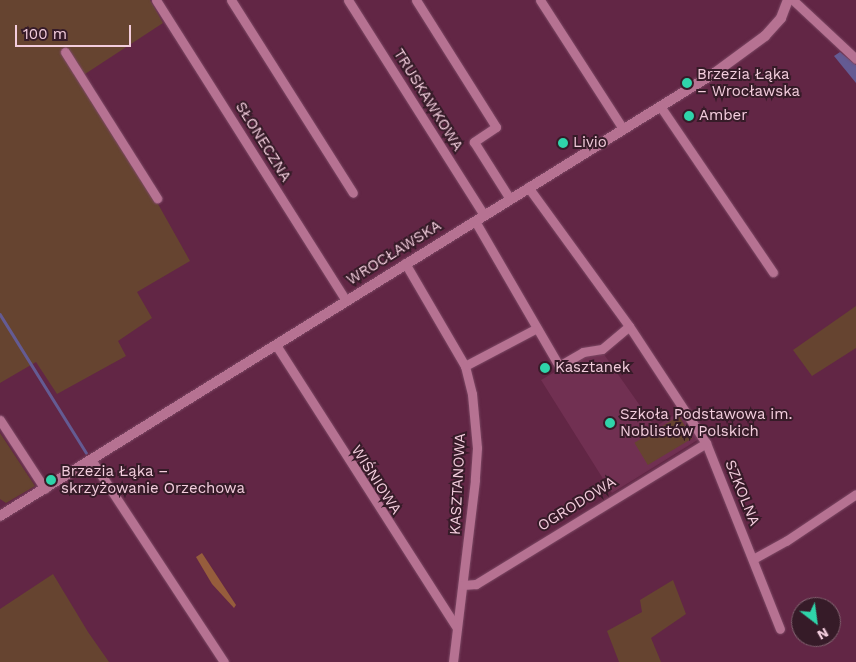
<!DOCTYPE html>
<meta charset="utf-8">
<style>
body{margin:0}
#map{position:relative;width:856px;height:662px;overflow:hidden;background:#622645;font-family:"Work Sans",sans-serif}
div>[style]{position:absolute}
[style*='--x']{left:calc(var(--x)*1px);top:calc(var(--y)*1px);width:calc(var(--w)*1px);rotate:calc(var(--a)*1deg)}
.built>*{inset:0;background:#713052}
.green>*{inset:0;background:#664430;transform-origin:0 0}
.forest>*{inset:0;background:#965d3c}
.water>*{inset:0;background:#645b93}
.stream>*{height:2.5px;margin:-1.25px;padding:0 1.25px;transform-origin:1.25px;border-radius:1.25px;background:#645b93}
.roads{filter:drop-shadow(0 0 1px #7c4864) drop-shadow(0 0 1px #7c4864)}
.minor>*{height:9px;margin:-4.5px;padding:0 4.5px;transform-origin:4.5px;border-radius:4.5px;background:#b67292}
.tertiary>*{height:10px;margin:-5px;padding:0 5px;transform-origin:5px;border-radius:5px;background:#b67292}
.dots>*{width:14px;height:14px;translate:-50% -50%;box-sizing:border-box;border:2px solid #361b28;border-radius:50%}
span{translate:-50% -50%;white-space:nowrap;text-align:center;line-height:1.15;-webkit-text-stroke:4px #361b28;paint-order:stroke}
.poi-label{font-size:15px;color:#f3cddd}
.left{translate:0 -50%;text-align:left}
.street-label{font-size:15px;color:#f3cddd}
.north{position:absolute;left:791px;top:597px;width:50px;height:50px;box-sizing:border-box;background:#361b28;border:1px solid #826270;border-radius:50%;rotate:150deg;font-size:14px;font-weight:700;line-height:20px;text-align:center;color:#f3cddd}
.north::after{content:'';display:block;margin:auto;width:18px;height:22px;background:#2fd4aa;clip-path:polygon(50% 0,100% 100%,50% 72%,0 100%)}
.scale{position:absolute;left:15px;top:25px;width:116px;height:22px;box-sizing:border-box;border:2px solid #f3cddd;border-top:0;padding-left:6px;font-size:15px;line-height:18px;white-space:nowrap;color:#f3cddd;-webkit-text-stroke:4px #361b28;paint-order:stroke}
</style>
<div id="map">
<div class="built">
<i style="clip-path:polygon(603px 353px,655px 427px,682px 410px,699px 439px,612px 493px,541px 380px,582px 356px)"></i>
</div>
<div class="green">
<i style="clip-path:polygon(0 0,150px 0,163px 23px,85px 74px,190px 261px,137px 292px,152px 318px,118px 341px,126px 356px,57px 394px,36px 362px,0 383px)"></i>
<i style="clip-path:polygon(856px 306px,856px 348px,812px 376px,793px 350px)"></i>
<i style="left:679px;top:416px;width:26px;height:52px;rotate:59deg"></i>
<i style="clip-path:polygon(0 433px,35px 486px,6px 503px,0 499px)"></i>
<i style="clip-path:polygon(53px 574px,88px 632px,109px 662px,0 662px,0 609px)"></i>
<i style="clip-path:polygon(673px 580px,686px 614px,651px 638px,661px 662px,619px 662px,607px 631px,642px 612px,640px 600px)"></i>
</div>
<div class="forest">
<i style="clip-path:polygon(202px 553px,236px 605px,234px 608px,212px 584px,196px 557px)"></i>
</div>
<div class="water">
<i style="clip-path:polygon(840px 52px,856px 65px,856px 83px,834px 56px)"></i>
</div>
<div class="stream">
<i style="--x:0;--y:314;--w:163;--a:58.1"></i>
</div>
<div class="roads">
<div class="minor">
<i style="--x:156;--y:0;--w:355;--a:57.7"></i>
<i style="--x:231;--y:0;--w:228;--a:57.7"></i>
<i style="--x:348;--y:0;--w:254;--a:57.7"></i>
<i style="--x:416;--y:0;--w:150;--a:57.8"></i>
<i style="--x:496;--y:127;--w:27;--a:146"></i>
<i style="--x:474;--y:142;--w:67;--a:57.7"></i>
<i style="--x:540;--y:0;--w:153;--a:57.2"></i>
<i style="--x:793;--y:0;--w:86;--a:43.1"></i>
<i style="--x:65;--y:52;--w:173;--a:57.8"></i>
<i style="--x:660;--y:106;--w:201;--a:55.8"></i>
<i style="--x:528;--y:187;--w:172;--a:54"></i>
<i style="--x:629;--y:326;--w:140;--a:56.7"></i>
<i style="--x:706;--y:443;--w:200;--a:68.3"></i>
<i style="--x:475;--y:221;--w:168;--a:59.9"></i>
<i style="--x:559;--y:366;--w:28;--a:-30"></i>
<i style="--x:583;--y:352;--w:19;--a:-9"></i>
<i style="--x:602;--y:349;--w:35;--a:-40"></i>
<i style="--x:405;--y:263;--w:119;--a:59.8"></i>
<i style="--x:465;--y:366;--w:29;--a:76"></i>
<i style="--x:472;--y:394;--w:54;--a:84.7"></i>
<i style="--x:477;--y:448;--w:32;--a:94"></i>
<i style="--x:475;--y:480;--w:183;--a:96.9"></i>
<i style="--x:276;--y:345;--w:336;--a:57.4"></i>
<i style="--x:465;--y:366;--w:81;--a:-27.8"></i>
<i style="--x:0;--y:420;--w:82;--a:56.9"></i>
<i style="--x:92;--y:461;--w:240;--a:56.7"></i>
<i style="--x:753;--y:559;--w:38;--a:-29"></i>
<i style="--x:786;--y:541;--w:84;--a:-33.9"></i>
<i style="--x:463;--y:585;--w:13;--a:-4"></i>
<i style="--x:476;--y:584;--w:270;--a:-31.5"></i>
</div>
<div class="tertiary">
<i style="--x:0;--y:516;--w:842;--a:-31.8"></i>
<i style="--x:716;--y:72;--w:61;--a:-36.3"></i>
<i style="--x:765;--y:36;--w:24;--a:-48"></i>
<i style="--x:781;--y:18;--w:19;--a:-69"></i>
</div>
</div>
<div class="dots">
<i style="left:687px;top:83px;background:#2fd4aa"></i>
<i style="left:689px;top:116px;background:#2fd4aa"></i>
<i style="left:563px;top:143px;background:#2fd4aa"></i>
<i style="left:545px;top:368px;background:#2fd4aa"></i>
<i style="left:610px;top:423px;background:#2fd4aa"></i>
<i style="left:51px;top:480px;background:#2fd4aa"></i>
</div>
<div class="poi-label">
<span class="left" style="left:697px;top:83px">Brzezia Łąka<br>– Wrocławska</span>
<span class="left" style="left:699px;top:116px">Amber</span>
<span class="left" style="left:573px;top:143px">Livio</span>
<span class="left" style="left:555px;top:368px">Kasztanek</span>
<span class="left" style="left:620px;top:423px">Szkoła Podstawowa im.<br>Noblistów Polskich</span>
<span class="left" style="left:61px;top:480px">Brzezia Łąka –<br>skrzyżowanie Orzechowa</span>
</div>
<div class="street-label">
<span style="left:428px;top:100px;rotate:58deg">TRUSKAWKOWA</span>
<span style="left:263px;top:142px;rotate:58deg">SŁONECZNA</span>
<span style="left:394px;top:253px;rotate:-32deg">WROCŁAWSKA</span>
<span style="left:376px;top:480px;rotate:57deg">WIŚNIOWA</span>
<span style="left:458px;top:484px;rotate:-87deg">KASZTANOWA</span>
<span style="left:742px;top:493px;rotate:68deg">SZKOLNA</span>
<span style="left:577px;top:504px;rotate:-32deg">OGRODOWA</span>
</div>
<div class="north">N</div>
<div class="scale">100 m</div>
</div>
